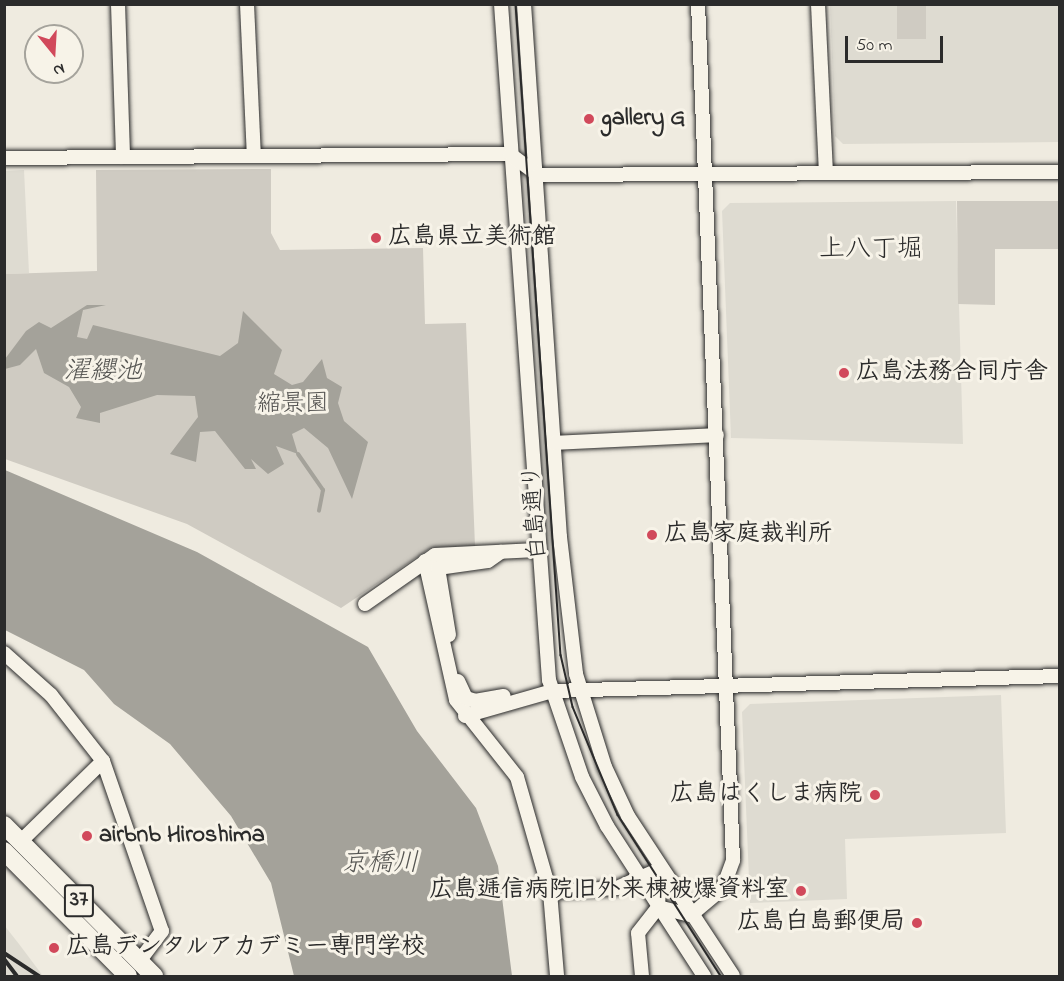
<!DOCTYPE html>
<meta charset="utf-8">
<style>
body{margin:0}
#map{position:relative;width:1064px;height:981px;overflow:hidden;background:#efebe0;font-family:"Indie Flower","Klee One",sans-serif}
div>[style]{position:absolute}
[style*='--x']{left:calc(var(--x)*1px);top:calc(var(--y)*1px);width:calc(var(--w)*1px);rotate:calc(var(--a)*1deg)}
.built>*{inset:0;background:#dedbd1}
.green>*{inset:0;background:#cfcbc2;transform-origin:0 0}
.water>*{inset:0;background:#a4a29a}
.stream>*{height:4px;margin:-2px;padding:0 2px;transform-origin:2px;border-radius:2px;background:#a4a29a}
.roads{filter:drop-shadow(0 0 2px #2b2b2b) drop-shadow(0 0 2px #2b2b2b)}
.minor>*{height:14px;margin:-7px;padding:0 7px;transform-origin:7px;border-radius:7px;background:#f7f3e8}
.major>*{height:18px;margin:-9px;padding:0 9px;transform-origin:9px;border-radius:9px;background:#f7f3e8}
.tram>*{height:1.5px;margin:-0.75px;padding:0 0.75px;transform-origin:0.75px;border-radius:0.75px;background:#2b2b2b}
.rail>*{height:4px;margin:-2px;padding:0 2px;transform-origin:2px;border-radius:2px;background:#2b2b2b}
.dots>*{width:16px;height:16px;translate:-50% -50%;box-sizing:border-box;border:3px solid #f7f3e8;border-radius:50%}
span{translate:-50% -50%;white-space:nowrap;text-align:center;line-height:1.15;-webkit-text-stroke:6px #f7f3e8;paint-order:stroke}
.shield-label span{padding:2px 4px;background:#f7f3e8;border:2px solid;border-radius:4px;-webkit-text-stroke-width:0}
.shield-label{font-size:22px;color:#2b2b2b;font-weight:700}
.poi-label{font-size:24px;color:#2b2b2b;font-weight:700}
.left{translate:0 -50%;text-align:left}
.right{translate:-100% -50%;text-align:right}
.park-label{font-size:24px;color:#545351}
.street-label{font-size:24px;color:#2b2b2b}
.neighbourhood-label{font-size:26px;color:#2b2b2b}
.water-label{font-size:26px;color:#555552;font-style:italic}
.frame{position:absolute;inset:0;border:6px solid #2b2b2b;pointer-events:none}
.north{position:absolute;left:24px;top:24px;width:60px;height:60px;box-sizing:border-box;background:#f7f3e8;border:2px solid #a5a39c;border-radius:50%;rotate:162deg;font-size:16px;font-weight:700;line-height:24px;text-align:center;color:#2b2b2b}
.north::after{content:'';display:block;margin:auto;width:21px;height:27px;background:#d1495b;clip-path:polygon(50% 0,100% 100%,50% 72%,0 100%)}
.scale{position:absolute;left:845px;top:36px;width:98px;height:27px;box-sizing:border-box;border:3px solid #2b2b2b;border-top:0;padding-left:8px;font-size:18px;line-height:21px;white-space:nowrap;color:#2b2b2b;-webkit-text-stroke:4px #f7f3e8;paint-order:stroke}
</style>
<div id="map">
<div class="built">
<i style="clip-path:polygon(830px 5px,1059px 5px,1059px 142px,843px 144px,835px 136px)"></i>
<i style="clip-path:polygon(24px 170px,29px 273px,5px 274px,5px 171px)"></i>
<i style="clip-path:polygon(956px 201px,963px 444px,731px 438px,722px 211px,730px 203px)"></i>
<i style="clip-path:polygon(1001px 695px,1006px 833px,845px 839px,847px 899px,750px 903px,742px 712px,750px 704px)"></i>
<i style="clip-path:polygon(4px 925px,19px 944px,43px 976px,5px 976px)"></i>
</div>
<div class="green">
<i style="left:897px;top:5px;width:29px;height:34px"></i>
<i style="clip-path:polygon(271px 169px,271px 233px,280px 250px,423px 248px,425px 324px,466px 323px,475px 546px,429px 549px,341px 608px,187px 524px,5px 459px,5px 274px,97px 271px,96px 170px)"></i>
<i style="clip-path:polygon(957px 201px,1059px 201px,1059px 249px,995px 249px,995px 305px,958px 304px)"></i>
</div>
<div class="water">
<i style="clip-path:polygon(87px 305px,106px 305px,83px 310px,77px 337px,87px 339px,93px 325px,220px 356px,238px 343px,243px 311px,282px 350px,274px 374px,292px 385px,303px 382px,322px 359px,327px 378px,342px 387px,338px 403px,344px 421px,368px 442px,352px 499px,328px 448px,304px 428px,292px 434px,298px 454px,276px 446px,284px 464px,268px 474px,251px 459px,256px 469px,245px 469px,215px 431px,200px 432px,196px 462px,170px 454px,198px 417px,195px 396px,157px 395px,100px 413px,100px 423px,76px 418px,81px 407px,69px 387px,44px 373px,36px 349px,20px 365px,5px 369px,5px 359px,26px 331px,39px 322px,51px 328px)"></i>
<i style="clip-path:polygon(5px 470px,197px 552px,368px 647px,417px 731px,476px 808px,498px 866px,512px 976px,294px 976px,271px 883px,231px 816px,170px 744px,114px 704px,84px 670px,5px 630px)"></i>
</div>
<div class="stream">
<i style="--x:298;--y:454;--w:44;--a:55.2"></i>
<i style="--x:323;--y:490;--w:21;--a:101"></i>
</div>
<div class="roads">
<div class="minor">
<i style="--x:118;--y:4;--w:153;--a:88.1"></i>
<i style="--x:247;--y:4;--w:152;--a:87.4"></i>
<i style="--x:501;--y:4;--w:678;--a:85.94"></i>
<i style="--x:549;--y:680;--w:102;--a:71.2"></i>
<i style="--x:582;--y:777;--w:55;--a:63"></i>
<i style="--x:607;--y:826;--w:179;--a:57.1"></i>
<i style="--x:524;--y:4;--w:534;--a:86.14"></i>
<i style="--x:560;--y:537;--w:138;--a:83.3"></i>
<i style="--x:576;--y:674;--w:97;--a:72.7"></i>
<i style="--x:605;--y:767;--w:54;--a:64.9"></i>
<i style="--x:628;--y:816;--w:191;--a:56.7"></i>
<i style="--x:818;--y:4;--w:168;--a:87.3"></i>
<i style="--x:4;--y:158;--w:506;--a:-0.45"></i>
<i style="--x:510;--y:154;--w:35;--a:37"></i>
<i style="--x:538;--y:175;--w:522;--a:-0.33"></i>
<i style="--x:554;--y:443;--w:163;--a:-2.8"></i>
<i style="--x:425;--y:561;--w:142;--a:77.4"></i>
<i style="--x:456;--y:700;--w:98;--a:51.6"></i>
<i style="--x:517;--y:777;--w:120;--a:74"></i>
<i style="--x:550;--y:892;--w:84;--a:85.2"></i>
<i style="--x:365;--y:604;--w:85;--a:-35"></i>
<i style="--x:435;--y:555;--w:102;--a:-2.8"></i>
<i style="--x:449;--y:635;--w:68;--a:-99.3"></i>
<i style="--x:438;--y:568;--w:50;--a:-8"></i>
<i style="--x:488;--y:561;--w:16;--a:-35"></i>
<i style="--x:4;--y:653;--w:63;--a:41.8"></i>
<i style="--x:51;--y:695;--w:84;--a:51.8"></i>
<i style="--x:103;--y:761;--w:180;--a:70.9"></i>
<i style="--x:162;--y:931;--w:39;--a:127"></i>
<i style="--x:458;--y:681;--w:19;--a:65"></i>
<i style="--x:466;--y:698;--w:9;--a:18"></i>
<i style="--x:475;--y:701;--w:29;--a:-10"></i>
<i style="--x:465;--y:716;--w:91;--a:-16"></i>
<i style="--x:552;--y:691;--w:508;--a:-1.69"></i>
<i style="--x:20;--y:842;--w:116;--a:-44.3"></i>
<i style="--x:550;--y:892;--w:67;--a:-3.4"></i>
<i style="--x:617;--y:888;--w:47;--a:-23.8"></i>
<i style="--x:658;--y:907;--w:34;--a:14"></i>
<i style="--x:691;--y:915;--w:42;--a:-40.2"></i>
<i style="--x:723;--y:888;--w:30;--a:-70"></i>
<i style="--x:733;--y:860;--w:857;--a:-92.34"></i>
<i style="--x:642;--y:976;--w:43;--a:-95.3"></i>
<i style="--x:638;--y:933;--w:33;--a:-52"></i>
<i style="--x:658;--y:907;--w:38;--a:-87"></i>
</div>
<div class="major">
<i style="--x:4;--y:825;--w:213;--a:45.2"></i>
<i style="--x:4;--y:851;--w:176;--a:45.2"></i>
</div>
</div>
<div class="tram">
<i style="--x:516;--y:4;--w:653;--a:86.05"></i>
<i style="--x:561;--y:655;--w:53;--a:77"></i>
<i style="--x:573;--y:707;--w:117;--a:67.4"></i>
<i style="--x:618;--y:815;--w:191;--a:57.4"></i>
</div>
<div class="rail">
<i style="--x:4;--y:953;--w:42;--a:33.3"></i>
<i style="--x:4;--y:959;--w:21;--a:53"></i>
</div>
<div class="dots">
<i style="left:589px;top:119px;background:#d1495b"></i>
<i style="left:376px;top:238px;background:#d1495b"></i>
<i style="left:844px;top:373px;background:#d1495b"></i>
<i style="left:652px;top:535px;background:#d1495b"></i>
<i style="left:875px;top:795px;background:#d1495b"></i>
<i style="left:87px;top:836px;background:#d1495b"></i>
<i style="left:801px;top:891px;background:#d1495b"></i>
<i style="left:917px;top:923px;background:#d1495b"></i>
<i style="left:54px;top:948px;background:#d1495b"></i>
</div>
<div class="shield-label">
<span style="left:79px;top:901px">37</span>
</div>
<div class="poi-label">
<span class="left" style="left:601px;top:119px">gallery G</span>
<span class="left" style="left:388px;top:238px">広島県立美術館</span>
<span class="left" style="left:856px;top:373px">広島法務合同庁舎</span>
<span class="left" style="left:664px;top:535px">広島家庭裁判所</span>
<span class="right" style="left:862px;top:795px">広島はくしま病院</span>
<span class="left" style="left:99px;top:836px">airbnb Hiroshima</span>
<span class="right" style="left:789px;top:891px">広島逓信病院旧外来棟被爆資料室</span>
<span class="right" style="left:905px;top:923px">広島白島郵便局</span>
<span class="left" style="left:66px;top:948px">広島デンタルアカデミー専門学校</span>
</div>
<div class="park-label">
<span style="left:293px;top:405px">縮景園</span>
</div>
<div class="street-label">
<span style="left:536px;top:512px;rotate:-94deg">白島通り</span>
</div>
<div class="neighbourhood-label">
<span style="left:871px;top:251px">上八丁堀</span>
</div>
<div class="water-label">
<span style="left:103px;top:373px">濯纓池</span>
<span style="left:380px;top:865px">京橋川</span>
</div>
<div class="frame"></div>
<div class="north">N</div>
<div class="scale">50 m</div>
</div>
